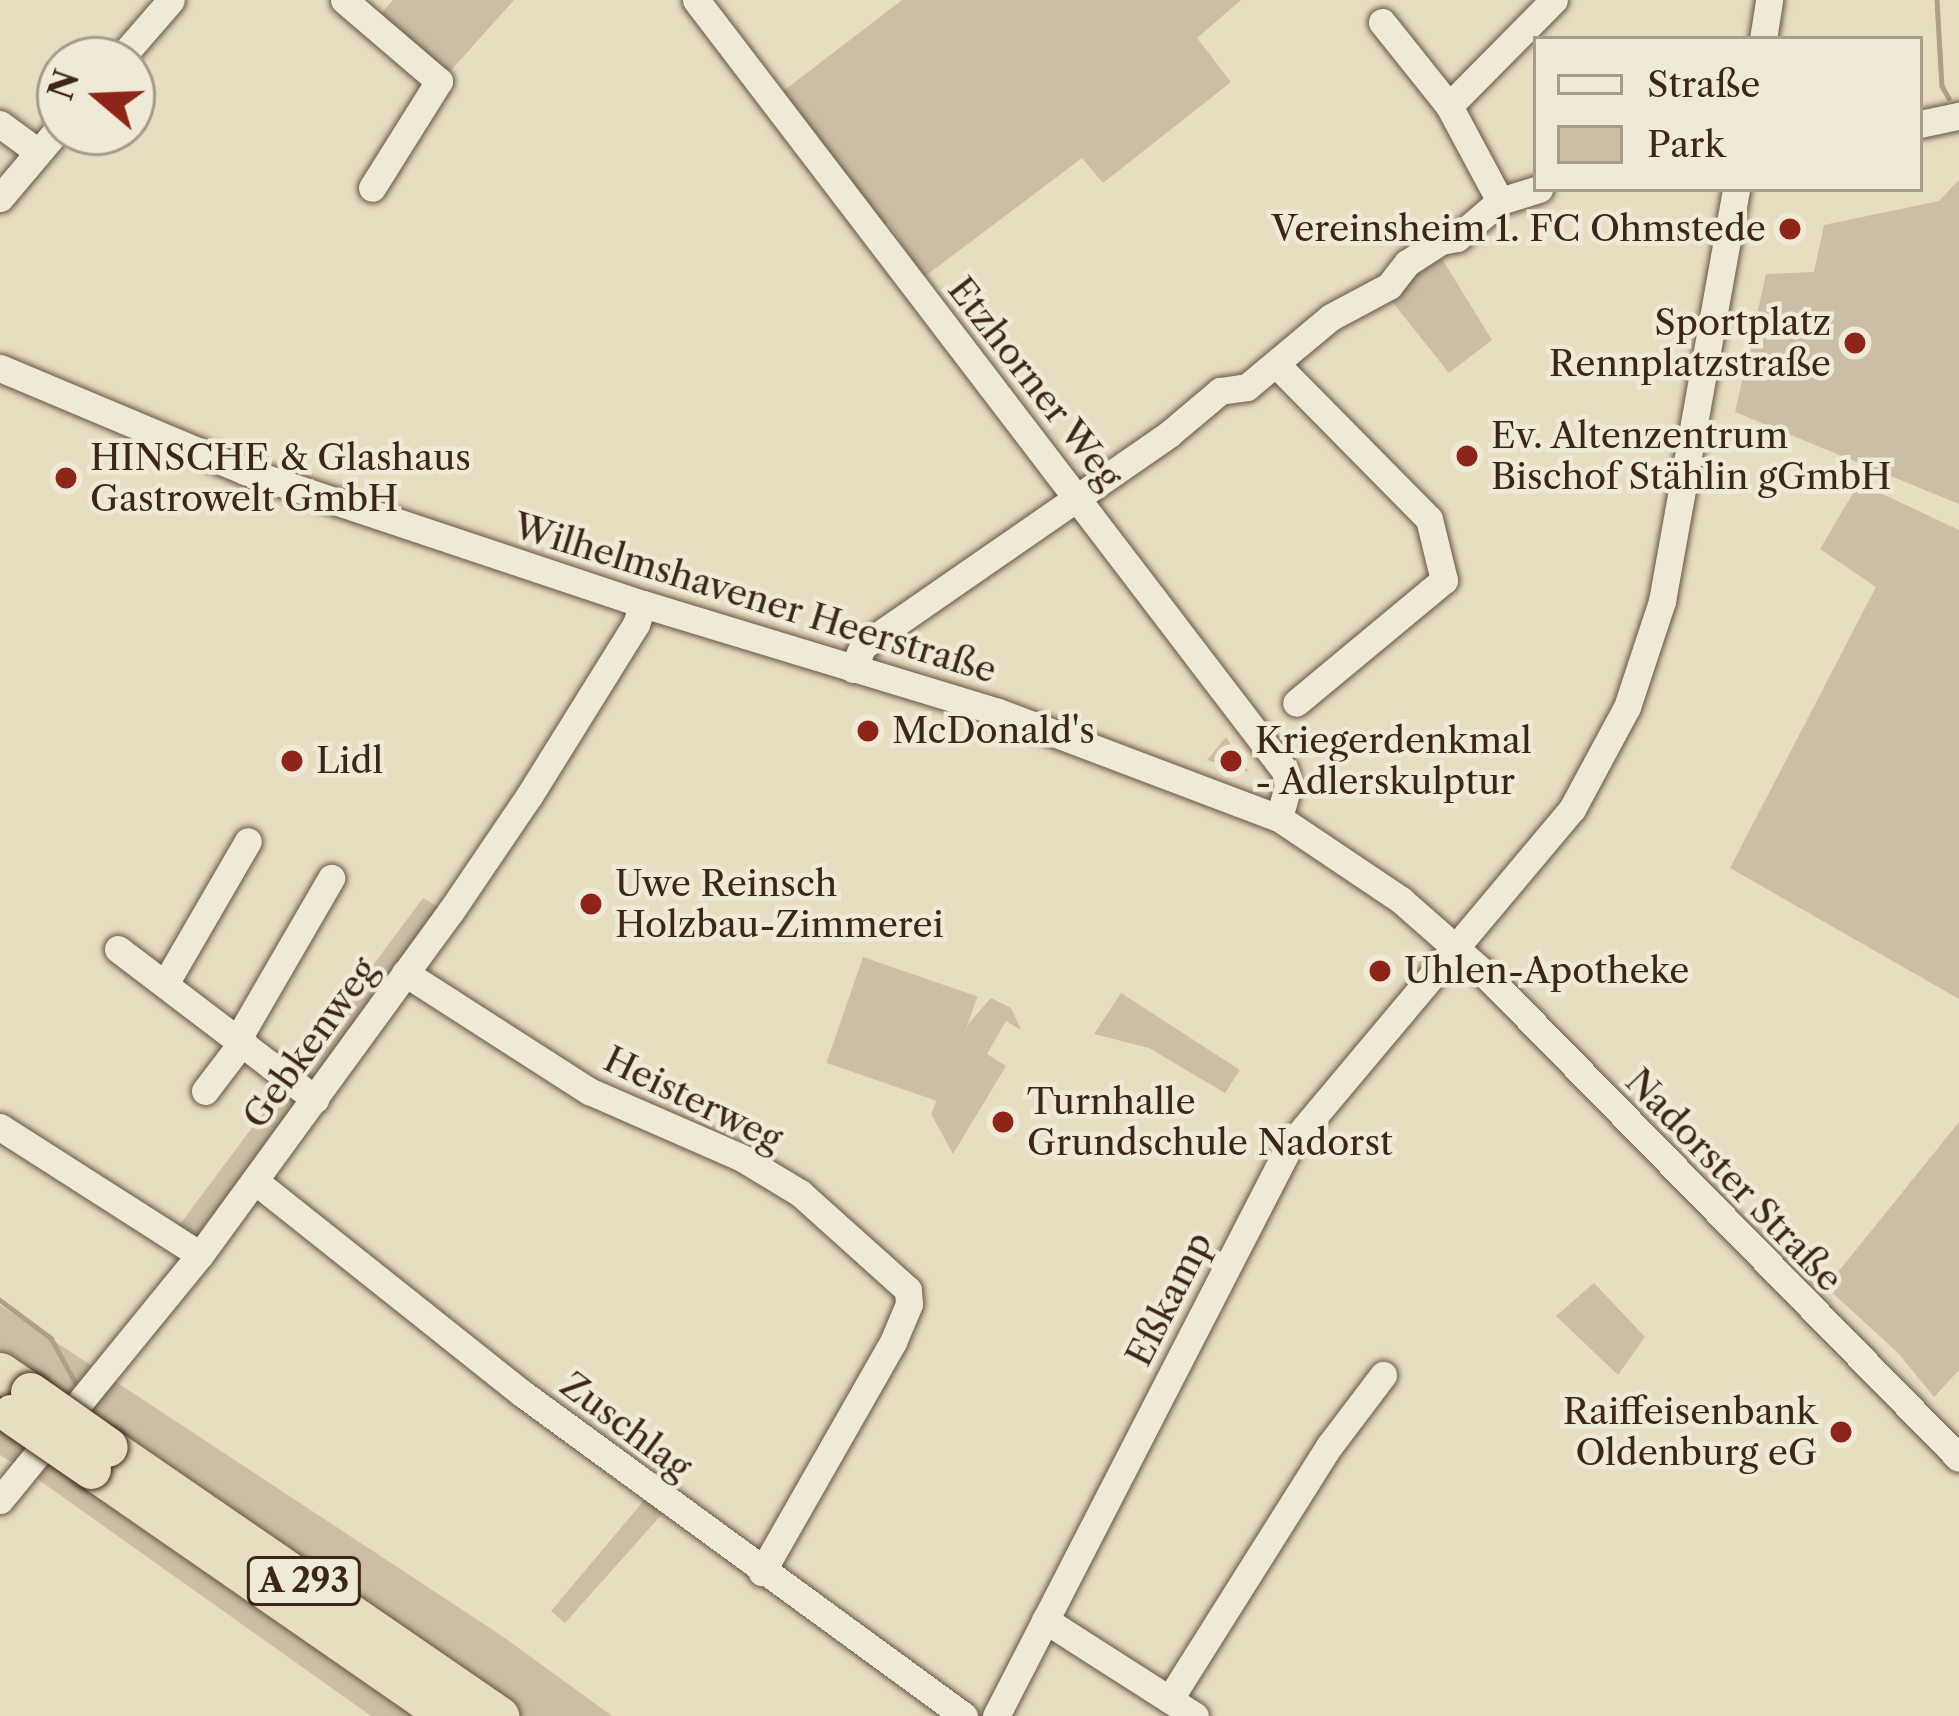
<!DOCTYPE html>
<meta charset="utf-8">
<style>
body{margin:0}
#map{position:relative;width:1959px;height:1716px;overflow:hidden;background:#e7ddc1;font-family:"Libre Caslon Text",serif}
div>[style]{position:absolute}
[style*='--x']{left:calc(var(--x)*1px);top:calc(var(--y)*1px);width:calc(var(--w)*1px);rotate:calc(var(--a)*1deg)}
.green>*{inset:0;background:#cabea4;transform-origin:0 0}
.stream>*{height:4.5px;margin:-2.25px;padding:0 2.25px;transform-origin:2.25px;border-radius:2.25px;background:#ad9f88}
.roads{filter:drop-shadow(0 0 3px #665443) drop-shadow(0 0 3px #665443)}
.minor>*{height:27px;margin:-13.5px;padding:0 13.5px;transform-origin:13.5px;border-radius:13.5px;background:#efe9d7}
.highway>*{height:39px;margin:-19.5px;padding:0 19.5px;transform-origin:19.5px;border-radius:19.5px;background:#e7ddc1}
.bridges{filter:drop-shadow(0 0 3px #3b2619) drop-shadow(0 0 3px #3b2619)}
.highway-bridge>*{height:39px;margin:-19.5px;padding:0 19.5px;transform-origin:19.5px;border-radius:19.5px;background:#e7ddc1}
.dots>*{width:33px;height:33px;translate:-50% -50%;box-sizing:border-box;border:6px solid #efe9d7;border-radius:50%}
span{translate:-50% -50%;white-space:nowrap;text-align:center;line-height:1.15;-webkit-text-stroke:9px #efe9d7;paint-order:stroke}
.shield-label span{padding:3px 9px;background:#efe9d7;border:3px solid;border-radius:9px;-webkit-text-stroke-width:0}
.shield-label{font-size:33px;color:#3b2619;font-weight:700}
.poi-label{font-size:36px;color:#3b2619}
.right{translate:-100% -50%;text-align:right}
.left{translate:0 -50%;text-align:left}
.street-label{font-size:36px;color:#3b2619}
.legend{position:absolute;left:1533px;top:36px;width:390px;height:156px;box-sizing:border-box;background:#efe9d7;border:3px solid #a79b8b;margin:0;padding:15px 21px;list-style:none;font-size:36px;color:#3b2619}
.legend li{display:flex;align-items:center;gap:24px;height:60px}
.legend b{width:60px;border:3px solid #a79b8b}
.north{position:absolute;left:36px;top:36px;width:120px;height:120px;box-sizing:border-box;background:#efe9d7;border:3px solid #a79b8b;border-radius:50%;rotate:289deg;font-size:33px;font-weight:700;line-height:48px;text-align:center;color:#3b2619}
.north::after{content:'';display:block;margin:auto;width:42px;height:54px;background:#8f2418;clip-path:polygon(50% 0,100% 100%,50% 72%,0 100%)}
</style>
<div id="map">
<div class="green">
<i style="clip-path:polygon(393px 0,514px 0,445px 77px,378px 17px)"></i>
<i style="clip-path:polygon(902px 0,1241px 0,1197px 38px,1231px 82px,1103px 183px,1082px 158px,924px 277px,888px 222px,882px 231px,782px 92px)"></i>
<i style="clip-path:polygon(1959px 180px,1959px 504px,1735px 412px,1766px 274px,1814px 272px,1824px 225px,1939px 201px)"></i>
<i style="clip-path:polygon(1442px 259px,1492px 340px,1449px 373px,1386px 294px)"></i>
<i style="clip-path:polygon(1859px 483px,1959px 530px,1959px 999px,1730px 868px,1876px 587px,1820px 549px)"></i>
<i style="clip-path:polygon(1226px 737px,1249px 772px,1207px 760px)"></i>
<i style="clip-path:polygon(423px 898px,441px 908px,200px 1242px,178px 1227px)"></i>
<i style="left:863px;top:957px;width:121px;height:112px;rotate:19deg"></i>
<i style="clip-path:polygon(1121px 993px,1240px 1070px,1225px 1093px,1149px 1048px,1094px 1034px)"></i>
<i style="clip-path:polygon(991px 998px,1011px 1008px,1021px 1030px,1006px 1021px,987px 1054px,1006px 1066px,953px 1154px,931px 1114px,969px 1023px)"></i>
<i style="clip-path:polygon(1959px 1122px,1959px 1370px,1934px 1397px,1898px 1353px,1826px 1287px)"></i>
<i style="clip-path:polygon(1594px 1283px,1645px 1337px,1618px 1375px,1556px 1316px)"></i>
<i style="clip-path:polygon(0 1305px,95px 1368px,15px 1464px,0 1455px)"></i>
<i style="clip-path:polygon(110px 1378px,502px 1636px,612px 1716px,371px 1716px,29px 1473px)"></i>
<i style="clip-path:polygon(652px 1491px,671px 1504px,565px 1623px,551px 1611px)"></i>
</div>
<div class="stream">
<i style="--x:1937;--y:0;--w:86;--a:86.7"></i>
<i style="--x:1942;--y:86;--w:14;--a:60"></i>
<i style="--x:0;--y:1300;--w:64;--a:36.7"></i>
<i style="--x:51;--y:1338;--w:56;--a:61.1"></i>
</div>
<div class="roads">
<div class="minor">
<i style="--x:344;--y:0;--w:125;--a:40.5"></i>
<i style="--x:439;--y:81;--w:126;--a:122.1"></i>
<i style="--x:696;--y:0;--w:970;--a:52.62"></i>
<i style="--x:1285;--y:771;--w:15;--a:79"></i>
<i style="--x:1288;--y:786;--w:33;--a:106"></i>
<i style="--x:1382;--y:22;--w:107;--a:51.4"></i>
<i style="--x:1449;--y:106;--w:108;--a:61.8"></i>
<i style="--x:1763;--y:39;--w:39;--a:-81"></i>
<i style="--x:119;--y:60;--w:79;--a:-49.1"></i>
<i style="--x:1449;--y:106;--w:149;--a:-45.3"></i>
<i style="--x:0;--y:124;--w:47;--a:36.4"></i>
<i style="--x:1920;--y:124;--w:40;--a:-12"></i>
<i style="--x:0;--y:198;--w:93;--a:-49.8"></i>
<i style="--x:1278;--y:366;--w:215;--a:45.4"></i>
<i style="--x:1429;--y:519;--w:63;--a:76.2"></i>
<i style="--x:1444;--y:580;--w:192;--a:140.3"></i>
<i style="--x:0;--y:368;--w:266;--a:22.8"></i>
<i style="--x:245;--y:471;--w:420;--a:18.5"></i>
<i style="--x:643;--y:604;--w:371;--a:16.9"></i>
<i style="--x:998;--y:712;--w:300;--a:20.7"></i>
<i style="--x:1279;--y:818;--w:147;--a:33.9"></i>
<i style="--x:1401;--y:900;--w:112;--a:41.4"></i>
<i style="--x:1485;--y:974;--w:677;--a:45.6"></i>
<i style="--x:853;--y:669;--w:25;--a:-67"></i>
<i style="--x:863;--y:646;--w:372;--a:-34.7"></i>
<i style="--x:1169;--y:434;--w:67;--a:-40.1"></i>
<i style="--x:1220;--y:391;--w:27;--a:-8"></i>
<i style="--x:1247;--y:387;--w:109;--a:-39.8"></i>
<i style="--x:1331;--y:317;--w:66;--a:-28.1"></i>
<i style="--x:1389;--y:286;--w:29;--a:-52"></i>
<i style="--x:1407;--y:263;--w:40;--a:-32.9"></i>
<i style="--x:1441;--y:241;--w:16;--a:-11"></i>
<i style="--x:1457;--y:238;--w:57;--a:-40.7"></i>
<i style="--x:1500;--y:201;--w:41;--a:-17.1"></i>
<i style="--x:118;--y:949;--w:248;--a:37.3"></i>
<i style="--x:405;--y:973;--w:219;--a:32.7"></i>
<i style="--x:589;--y:1091;--w:167;--a:23.6"></i>
<i style="--x:742;--y:1158;--w:68;--a:31.1"></i>
<i style="--x:800;--y:1193;--w:145;--a:41.9"></i>
<i style="--x:908;--y:1290;--w:14;--a:86"></i>
<i style="--x:909;--y:1304;--w:41;--a:112.8"></i>
<i style="--x:893;--y:1342;--w:265;--a:119.7"></i>
<i style="--x:165;--y:984;--w:165;--a:-59.9"></i>
<i style="--x:239;--y:1037;--w:184;--a:-59.9"></i>
<i style="--x:205;--y:1091;--w:63;--a:-52.8"></i>
<i style="--x:0;--y:1127;--w:237;--a:32.6"></i>
<i style="--x:255;--y:1181;--w:342;--a:38.5"></i>
<i style="--x:523;--y:1394;--w:546;--a:36.14"></i>
<i style="--x:0;--y:1500;--w:316;--a:-50.8"></i>
<i style="--x:200;--y:1255;--w:426;--a:-53.9"></i>
<i style="--x:451;--y:911;--w:139;--a:-55.9"></i>
<i style="--x:529;--y:796;--w:203;--a:-58.1"></i>
<i style="--x:636;--y:624;--w:21;--a:-71"></i>
<i style="--x:1045;--y:1620;--w:178;--a:32.6"></i>
<i style="--x:1171;--y:1697;--w:298;--a:-57.8"></i>
<i style="--x:1330;--y:1445;--w:88;--a:-52.9"></i>
<i style="--x:996;--y:1716;--w:642;--a:-62.76"></i>
<i style="--x:1290;--y:1145;--w:439;--a:-50"></i>
<i style="--x:1572;--y:809;--w:116;--a:-61.7"></i>
<i style="--x:1627;--y:707;--w:112;--a:-71.7"></i>
<i style="--x:1662;--y:601;--w:419;--a:-79.8"></i>
</div>
<div class="highway">
<i style="--x:0;--y:1372;--w:36;--a:34"></i>
<i style="--x:108;--y:1447;--w:475;--a:34.5"></i>
<i style="--x:91;--y:1469;--w:434;--a:34.7"></i>
</div>
</div>
<div class="bridges">
<div class="highway-bridge">
<i style="--x:30;--y:1392;--w:95;--a:35.2"></i>
<i style="--x:11;--y:1414;--w:97;--a:34.5"></i>
</div>
</div>
<div class="dots">
<i style="left:1790px;top:229px;background:#8f2418"></i>
<i style="left:1855px;top:343px;background:#8f2418"></i>
<i style="left:1467px;top:456px;background:#8f2418"></i>
<i style="left:66px;top:478px;background:#8f2418"></i>
<i style="left:868px;top:731px;background:#8f2418"></i>
<i style="left:292px;top:761px;background:#8f2418"></i>
<i style="left:1231px;top:761px;background:#8f2418"></i>
<i style="left:591px;top:904px;background:#8f2418"></i>
<i style="left:1380px;top:971px;background:#8f2418"></i>
<i style="left:1003px;top:1122px;background:#8f2418"></i>
<i style="left:1841px;top:1432px;background:#8f2418"></i>
</div>
<div class="shield-label">
<span style="left:304px;top:1581px">A 293</span>
</div>
<div class="poi-label">
<span class="right" style="left:1766px;top:229px">Vereinsheim 1. FC Ohmstede</span>
<span class="right" style="left:1831px;top:343px">Sportplatz<br>Rennplatzstraße</span>
<span class="left" style="left:1491px;top:456px">Ev. Altenzentrum<br>Bischof Stählin gGmbH</span>
<span class="left" style="left:90px;top:478px">HINSCHE &amp; Glashaus<br>Gastrowelt GmbH</span>
<span class="left" style="left:892px;top:731px">McDonald's</span>
<span class="left" style="left:1255px;top:761px">Kriegerdenkmal<br>- Adlerskulptur</span>
<span class="left" style="left:316px;top:761px">Lidl</span>
<span class="left" style="left:615px;top:904px">Uwe Reinsch<br>Holzbau-Zimmerei</span>
<span class="left" style="left:1404px;top:971px">Uhlen-Apotheke</span>
<span class="left" style="left:1027px;top:1122px">Turnhalle<br>Grundschule Nadorst</span>
<span class="right" style="left:1817px;top:1432px">Raiffeisenbank<br>Oldenburg eG</span>
</div>
<div class="street-label">
<span style="left:1035px;top:383px;rotate:52deg">Etzhorner Weg</span>
<span style="left:755px;top:598px;rotate:17deg">Wilhelmshavener Heerstraße</span>
<span style="left:310px;top:1043px;rotate:-54deg">Gebkenweg</span>
<span style="left:693px;top:1099px;rotate:26deg">Heisterweg</span>
<span style="left:1734px;top:1180px;rotate:46deg">Nadorster Straße</span>
<span style="left:1169px;top:1299px;rotate:-63deg">Eßkamp</span>
<span style="left:626px;top:1426px;rotate:37deg">Zuschlag</span>
</div>
<ul class="legend">
<li><b style="height:15px;background:#efe9d7"></b>Straße</li>
<li><b style="height:33px;background:#cabea4"></b>Park</li>
</ul>
<div class="north">N</div>
</div>
